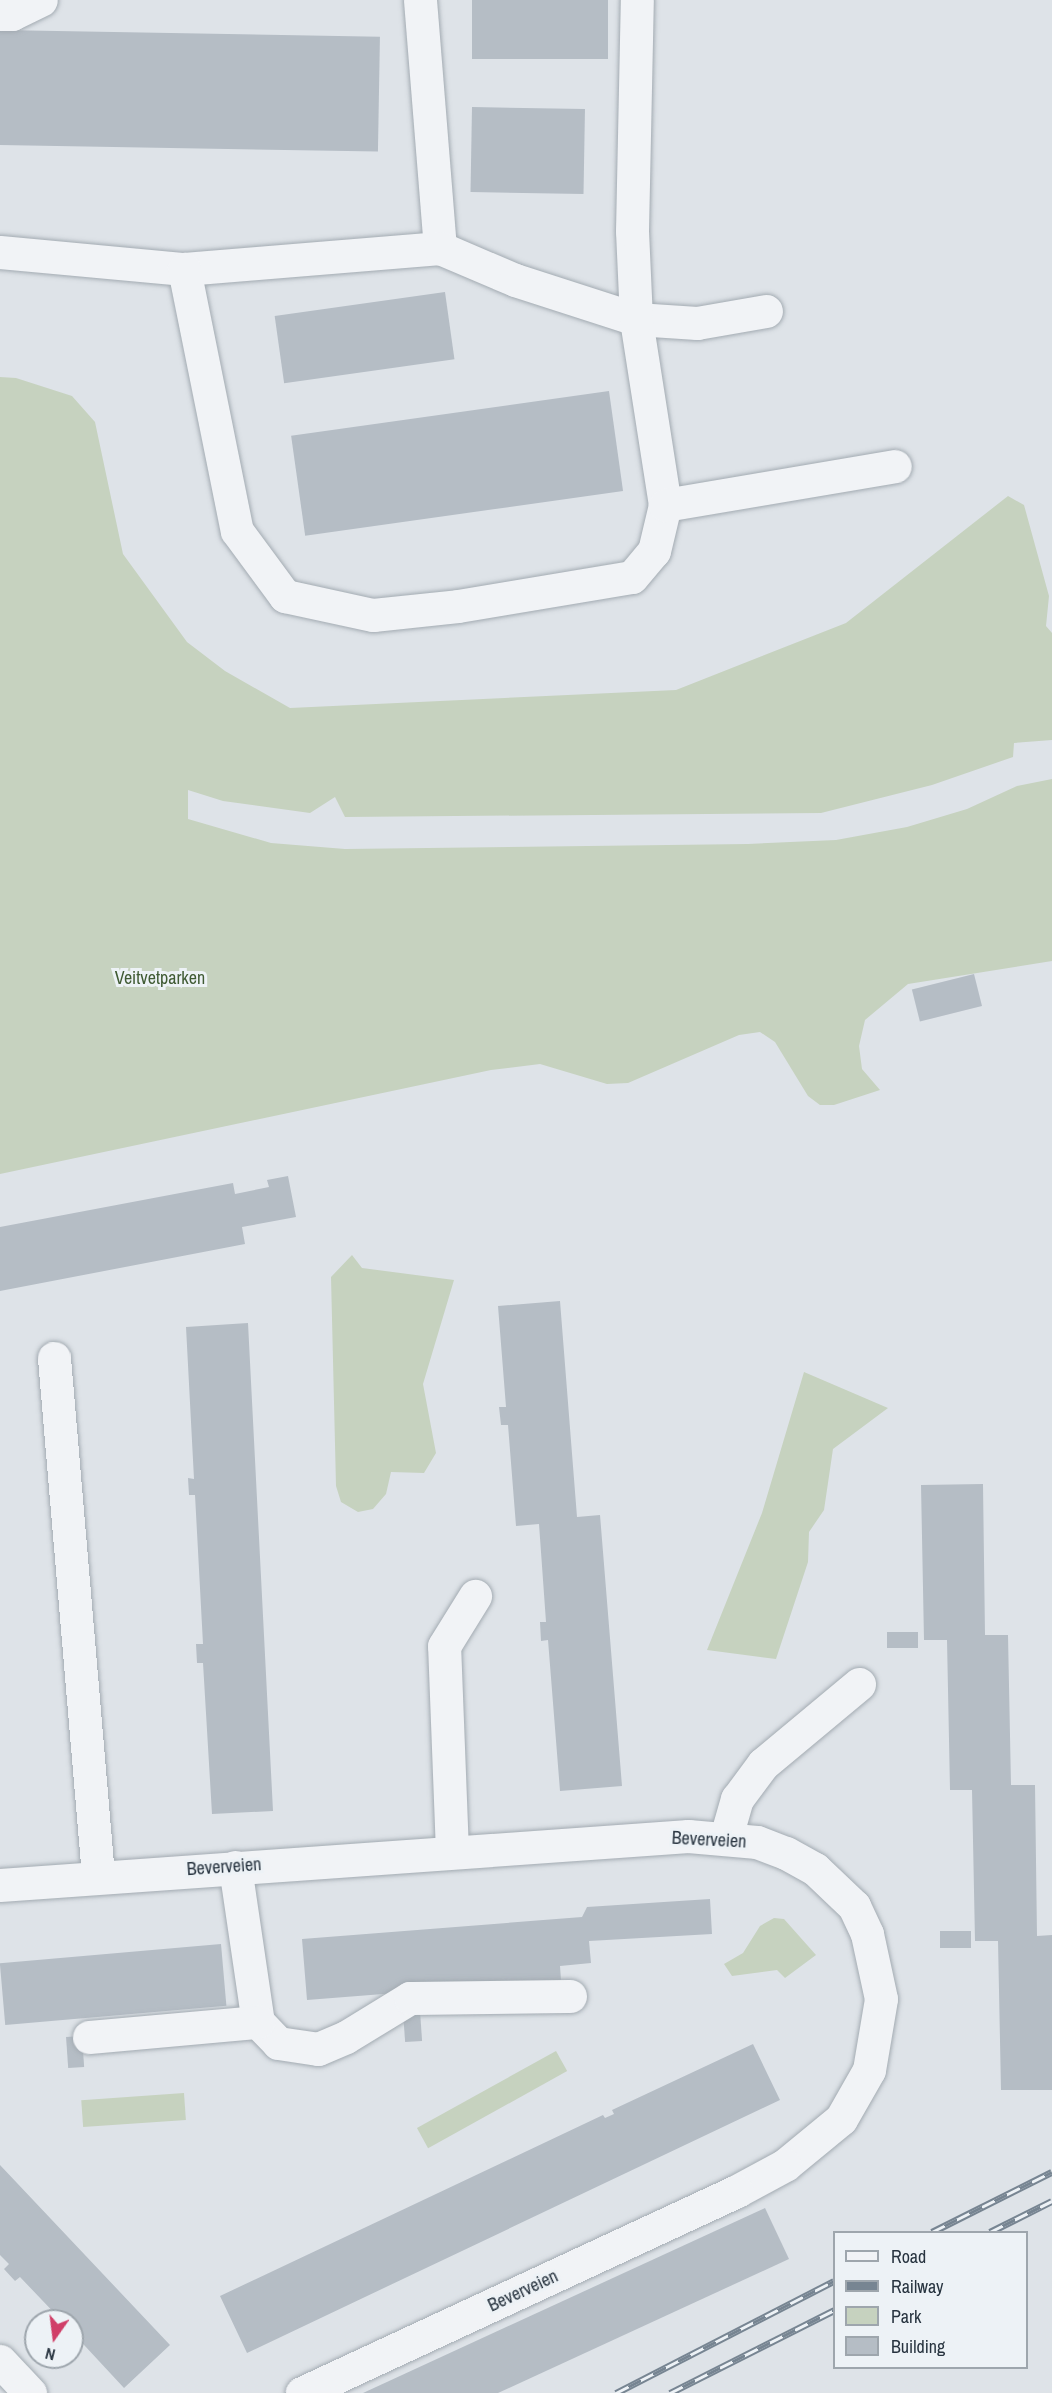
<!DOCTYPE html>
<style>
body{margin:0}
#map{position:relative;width:1052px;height:2393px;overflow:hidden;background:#dee3e8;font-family:"Archivo Narrow",sans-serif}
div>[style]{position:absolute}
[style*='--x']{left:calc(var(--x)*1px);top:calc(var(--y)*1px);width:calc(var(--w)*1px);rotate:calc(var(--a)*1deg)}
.green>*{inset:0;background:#c6d2bf;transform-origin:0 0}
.building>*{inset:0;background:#b5bdc5;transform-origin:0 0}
.roads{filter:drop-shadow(0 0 2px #a3abb2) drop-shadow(0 0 2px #a3abb2)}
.minor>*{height:33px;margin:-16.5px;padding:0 16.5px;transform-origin:16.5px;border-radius:16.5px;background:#f1f3f6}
.rail>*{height:7px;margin-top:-3.5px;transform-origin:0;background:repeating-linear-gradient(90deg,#edf2f6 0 14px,#778592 0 28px);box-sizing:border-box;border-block:2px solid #778592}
span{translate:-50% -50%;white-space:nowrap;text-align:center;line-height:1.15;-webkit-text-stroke:6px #edf2f6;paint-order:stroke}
.park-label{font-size:18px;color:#405b34}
.street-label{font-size:18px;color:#27333f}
.legend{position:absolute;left:833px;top:2231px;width:195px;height:138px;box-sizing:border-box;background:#edf2f6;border:2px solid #9ea6ad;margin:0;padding:8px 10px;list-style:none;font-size:18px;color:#27333f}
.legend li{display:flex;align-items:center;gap:12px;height:30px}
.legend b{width:30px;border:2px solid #9ea6ad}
.north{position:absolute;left:24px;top:2309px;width:60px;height:60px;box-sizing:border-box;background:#edf2f6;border:2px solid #9ea6ad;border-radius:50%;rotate:194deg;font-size:16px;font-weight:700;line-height:24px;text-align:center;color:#27333f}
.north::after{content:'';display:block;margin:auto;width:21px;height:27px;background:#d03f68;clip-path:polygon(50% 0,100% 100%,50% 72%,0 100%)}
</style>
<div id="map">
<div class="green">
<i style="clip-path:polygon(0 377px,16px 378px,72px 396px,95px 422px,123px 554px,187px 642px,225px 671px,290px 708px,676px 690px,846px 623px,1008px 496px,1024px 505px,1049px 596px,1046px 626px,1052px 633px,1052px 740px,1014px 743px,1013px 757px,932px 785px,821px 813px,345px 817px,335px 797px,310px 813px,223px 801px,188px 790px,188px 819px,271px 843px,345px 849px,748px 844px,836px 840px,907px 827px,967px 809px,1017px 786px,1052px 779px,1052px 961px,908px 984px,865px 1020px,859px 1046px,862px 1069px,880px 1090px,834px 1105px,820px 1105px,808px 1096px,775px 1042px,760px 1032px,739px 1035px,628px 1083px,607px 1084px,540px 1064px,491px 1070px,0 1174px)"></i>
<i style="clip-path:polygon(352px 1255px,362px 1268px,454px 1280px,423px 1384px,436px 1453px,424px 1473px,391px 1472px,386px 1494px,373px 1509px,358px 1512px,341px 1502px,336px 1486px,331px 1277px)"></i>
<i style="clip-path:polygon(804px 1372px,888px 1408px,833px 1449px,824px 1510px,809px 1532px,808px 1562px,776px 1659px,707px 1650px,762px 1513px)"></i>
<i style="clip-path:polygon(774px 1918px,784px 1919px,816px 1955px,785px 1978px,777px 1970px,732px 1976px,724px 1964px,743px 1953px,760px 1926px)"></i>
<i style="left:556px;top:2051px;width:23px;height:159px;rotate:61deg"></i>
<i style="left:184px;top:2093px;width:27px;height:103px;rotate:86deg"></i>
</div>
<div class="building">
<i style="left:472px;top:0;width:136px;height:59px"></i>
<i style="left:0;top:30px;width:380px;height:115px;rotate:1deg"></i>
<i style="left:472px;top:107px;width:113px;height:85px;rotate:1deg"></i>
<i style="left:445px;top:292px;width:68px;height:172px;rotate:82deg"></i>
<i style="left:609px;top:391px;width:101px;height:321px;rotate:82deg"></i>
<i style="left:974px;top:974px;width:33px;height:64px;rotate:76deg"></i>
<i style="clip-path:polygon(288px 1176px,296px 1217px,242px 1227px,245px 1244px,0 1291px,0 1227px,233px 1183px,235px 1194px,269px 1187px,267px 1180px)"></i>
<i style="clip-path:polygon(560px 1301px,577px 1517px,600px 1515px,622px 1786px,560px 1791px,548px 1640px,541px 1641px,540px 1622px,546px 1622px,539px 1524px,516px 1526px,508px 1425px,501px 1425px,499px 1407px,506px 1407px,498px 1306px)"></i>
<i style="clip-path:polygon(248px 1323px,273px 1811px,212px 1814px,203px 1663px,197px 1663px,196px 1644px,203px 1644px,195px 1495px,189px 1495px,188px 1478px,194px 1479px,186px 1327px)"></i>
<i style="clip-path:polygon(983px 1484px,985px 1635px,1008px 1635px,1011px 1785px,1035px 1785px,1037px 1936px,1052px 1935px,1052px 2090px,1001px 2090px,998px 1941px,975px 1941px,972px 1790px,950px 1790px,947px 1640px,924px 1640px,921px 1485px)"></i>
<i style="left:887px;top:1632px;width:31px;height:16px"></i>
<i style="clip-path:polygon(710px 1899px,712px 1934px,589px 1941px,591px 1963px,560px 1966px,561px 1980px,307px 2000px,302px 1939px,582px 1917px,587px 1907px)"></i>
<i style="left:971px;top:1931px;width:17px;height:31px;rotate:90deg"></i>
<i style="left:221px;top:1944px;width:62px;height:222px;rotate:85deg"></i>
<i style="left:420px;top:2011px;width:30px;height:17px;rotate:86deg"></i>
<i style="left:82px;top:2036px;width:31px;height:16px;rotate:86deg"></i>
<i style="clip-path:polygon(753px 2044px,780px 2100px,247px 2353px,220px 2296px,603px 2115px,605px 2118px,614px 2114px,612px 2110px)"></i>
<i style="clip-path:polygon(0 2165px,170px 2345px,124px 2388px,72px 2332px,72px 2321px,62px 2321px,20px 2277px,15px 2281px,4px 2269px,9px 2264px,0 2255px)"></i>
<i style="clip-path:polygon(765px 2208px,789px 2259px,498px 2393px,363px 2393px)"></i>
</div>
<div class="roads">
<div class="minor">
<i style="--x:420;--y:0;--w:249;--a:85.4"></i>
<i style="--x:0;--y:14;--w:12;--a:0"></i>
<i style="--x:12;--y:14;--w:32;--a:-26"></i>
<i style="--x:0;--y:252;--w:185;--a:5.3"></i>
<i style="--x:184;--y:269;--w:257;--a:-4.7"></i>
<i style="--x:440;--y:248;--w:82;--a:23.1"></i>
<i style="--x:515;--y:280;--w:127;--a:17.9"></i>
<i style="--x:636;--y:319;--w:61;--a:3.8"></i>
<i style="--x:697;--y:323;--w:70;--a:-9.9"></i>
<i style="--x:184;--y:269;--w:267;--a:78.6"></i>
<i style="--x:237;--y:531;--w:81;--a:53.6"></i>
<i style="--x:285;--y:596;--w:90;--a:12.2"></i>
<i style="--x:373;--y:615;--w:85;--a:-6"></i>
<i style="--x:458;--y:606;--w:176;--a:-9.5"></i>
<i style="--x:632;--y:577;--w:34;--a:-50"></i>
<i style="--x:654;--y:551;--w:47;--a:-76.6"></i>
<i style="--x:665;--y:505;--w:188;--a:-98.9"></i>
<i style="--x:636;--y:319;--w:88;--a:-92.6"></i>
<i style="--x:632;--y:231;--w:231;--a:-88.8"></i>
<i style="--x:665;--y:505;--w:233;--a:-9.6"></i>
<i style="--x:54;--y:1358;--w:520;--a:85.14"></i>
<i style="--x:726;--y:1837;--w:40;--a:-74"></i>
<i style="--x:737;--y:1799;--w:44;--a:-53.4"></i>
<i style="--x:763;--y:1764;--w:125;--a:-39.8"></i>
<i style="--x:452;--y:1852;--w:206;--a:-92.2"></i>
<i style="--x:444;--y:1646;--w:59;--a:-58.2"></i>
<i style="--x:235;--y:1867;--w:157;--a:81.6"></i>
<i style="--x:258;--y:2022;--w:29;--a:46"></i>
<i style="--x:278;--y:2043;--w:40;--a:8.5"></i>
<i style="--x:318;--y:2049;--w:30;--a:-23"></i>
<i style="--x:346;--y:2037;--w:75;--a:-31.4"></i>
<i style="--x:410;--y:1998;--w:160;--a:-0.7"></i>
<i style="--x:0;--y:1885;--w:690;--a:-4.07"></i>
<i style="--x:688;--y:1836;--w:69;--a:5"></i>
<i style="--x:757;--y:1842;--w:31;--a:21"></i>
<i style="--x:786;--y:1853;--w:33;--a:29"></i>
<i style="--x:815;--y:1869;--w:54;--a:43.5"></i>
<i style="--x:854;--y:1906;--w:31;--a:65"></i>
<i style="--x:867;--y:1934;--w:66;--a:77.8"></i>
<i style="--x:881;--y:1999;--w:72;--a:99.6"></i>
<i style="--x:869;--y:2070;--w:56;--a:119.7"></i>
<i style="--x:841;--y:2119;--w:72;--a:140.6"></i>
<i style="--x:785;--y:2165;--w:55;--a:151.6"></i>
<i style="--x:737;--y:2191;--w:480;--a:155.1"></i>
<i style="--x:89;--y:2037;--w:170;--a:-5.1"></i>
<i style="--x:0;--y:2361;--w:44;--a:46.8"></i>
</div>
</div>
<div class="rail">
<i style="--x:932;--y:2232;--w:134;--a:-26.6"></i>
<i style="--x:990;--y:2232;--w:69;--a:-26.6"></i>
<i style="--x:616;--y:2393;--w:245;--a:-27.2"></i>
<i style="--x:670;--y:2393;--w:184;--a:-26.8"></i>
</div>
<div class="park-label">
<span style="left:160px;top:978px">Veitvetparken</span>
</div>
<div class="street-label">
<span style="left:709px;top:1840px;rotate:3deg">Beverveien</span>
<span style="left:224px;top:1867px;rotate:-4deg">Beverveien</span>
<span style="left:523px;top:2291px;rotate:-25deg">Beverveien</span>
</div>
<ul class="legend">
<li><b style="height:8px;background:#f1f3f6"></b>Road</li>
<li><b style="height:8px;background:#778592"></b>Railway</li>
<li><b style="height:16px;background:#c6d2bf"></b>Park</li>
<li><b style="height:16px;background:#b5bdc5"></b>Building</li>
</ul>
<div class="north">N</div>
</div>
